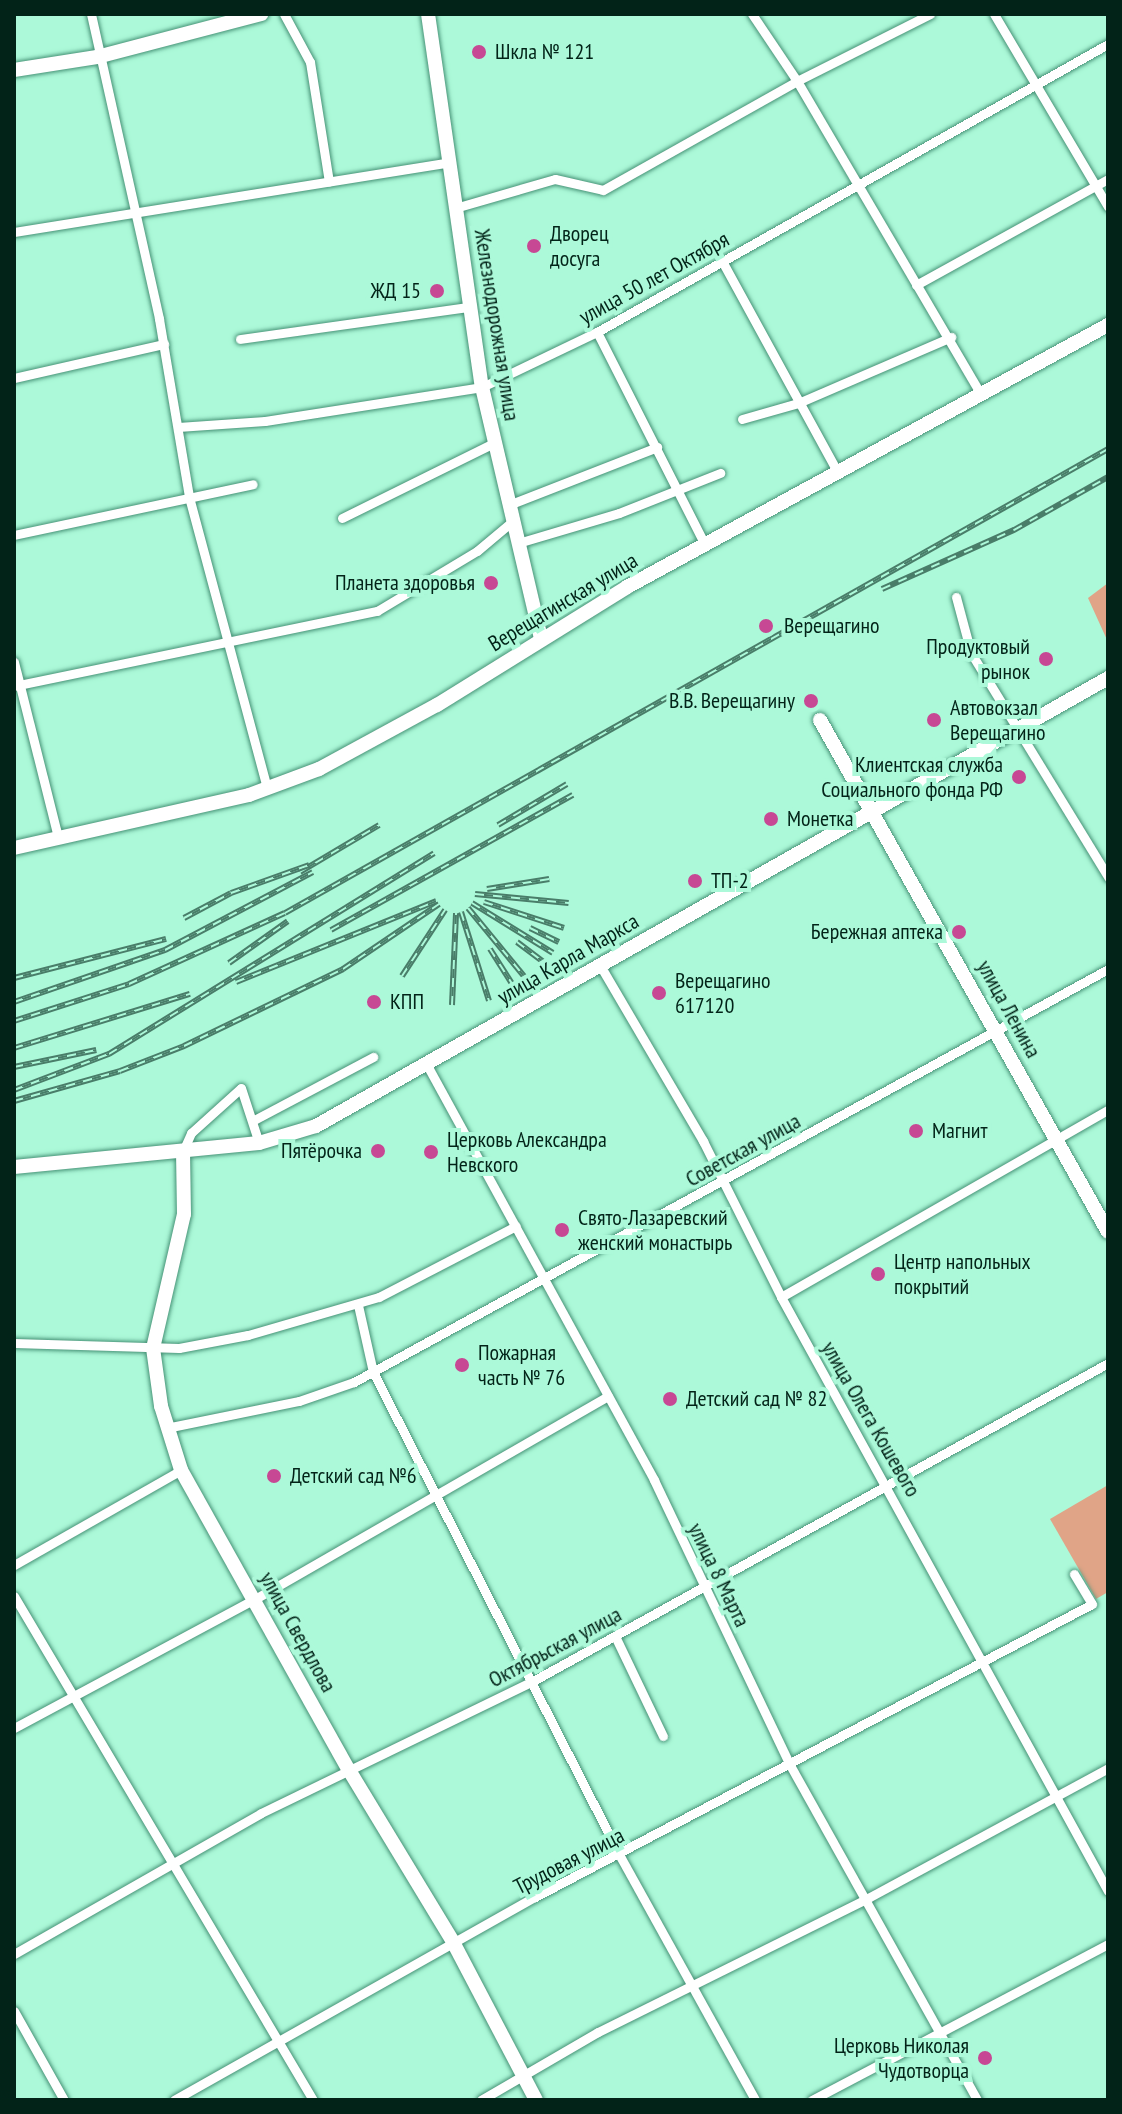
<!DOCTYPE html>
<meta charset="utf-8">
<style>
body{margin:0}
#map{position:relative;width:1122px;height:2114px;overflow:hidden;background:#acf9d9;font-family:"PT Sans Narrow",sans-serif}
div>[style]{position:absolute}
[style*='--x']{left:calc(var(--x)*1px);top:calc(var(--y)*1px);width:calc(var(--w)*1px);rotate:calc(var(--a)*1deg)}
.green>*{inset:0;background:#e0a487}
.roads{filter:drop-shadow(0 0 2px #469276) drop-shadow(0 0 2px #469276)}
.street>*{height:9px;margin:-4.5px;padding:0 4.5px;transform-origin:4.5px;border-radius:4.5px;background:#fff}
.secondary>*{height:14px;margin:-7px;padding:0 7px;transform-origin:7px;border-radius:7px;background:#fff}
.rail>*{height:6px;margin-top:-3px;transform-origin:0;background:repeating-linear-gradient(90deg,#acf9d9 0 9px,#497d69 0 18px);box-sizing:border-box;border-block:2px solid #497d69}
.dots>*{width:22px;height:22px;translate:-50% -50%;box-sizing:border-box;border:4px solid #acf9d9;border-radius:50%}
span{translate:-50% -50%;white-space:nowrap;text-align:center;line-height:1.15;-webkit-text-stroke:8px #acf9d9;paint-order:stroke}
.poi-label{font-size:22px;color:#022318}
.left{translate:0 -50%;text-align:left}
.right{translate:-100% -50%;text-align:right}
.street-label{font-size:22px;color:#022318}
.frame{position:absolute;inset:0;border:16px solid #022318;pointer-events:none}
</style>
<div id="map">
<div class="green">
<i style="clip-path:polygon(1108px 583px,1108px 642px,1088px 598px)"></i>
<i style="clip-path:polygon(1108px 1485px,1108px 1592px,1096px 1599px,1050px 1519px)"></i>
</div>
<div class="roads">
<div class="street">
<i style="--x:91;--y:14;--w:312;--a:77.4"></i>
<i style="--x:159;--y:319;--w:181;--a:80.4"></i>
<i style="--x:189;--y:497;--w:302;--a:75"></i>
<i style="--x:284;--y:14;--w:55;--a:61.6"></i>
<i style="--x:310;--y:62;--w:121;--a:81"></i>
<i style="--x:752;--y:14;--w:81;--a:56.1"></i>
<i style="--x:797;--y:81;--w:364;--a:59.6"></i>
<i style="--x:994;--y:14;--w:224;--a:59.4"></i>
<i style="--x:455;--y:208;--w:104;--a:-16.2"></i>
<i style="--x:555;--y:179;--w:49;--a:12.9"></i>
<i style="--x:603;--y:190;--w:223;--a:-29.3"></i>
<i style="--x:797;--y:81;--w:149;--a:-26.7"></i>
<i style="--x:14;--y:232;--w:438;--a:-9.1"></i>
<i style="--x:722;--y:261;--w:242;--a:61.3"></i>
<i style="--x:916;--y:285;--w:219;--a:-28.9"></i>
<i style="--x:597;--y:332;--w:239;--a:63.1"></i>
<i style="--x:240;--y:339;--w:231;--a:-8"></i>
<i style="--x:14;--y:378;--w:154;--a:-12.8"></i>
<i style="--x:742;--y:419;--w:58;--a:-15.9"></i>
<i style="--x:798;--y:403;--w:167;--a:-23.3"></i>
<i style="--x:178;--y:427;--w:87;--a:-3.9"></i>
<i style="--x:265;--y:421;--w:220;--a:-8.9"></i>
<i style="--x:482;--y:387;--w:127;--a:-25.6"></i>
<i style="--x:597;--y:332;--w:587;--a:-29.41"></i>
<i style="--x:511;--y:504;--w:157;--a:-21.3"></i>
<i style="--x:342;--y:518;--w:169;--a:-26.3"></i>
<i style="--x:14;--y:535;--w:244;--a:-12"></i>
<i style="--x:518;--y:543;--w:105;--a:-16.5"></i>
<i style="--x:619;--y:513;--w:109;--a:-21.6"></i>
<i style="--x:956;--y:597;--w:58;--a:75"></i>
<i style="--x:971;--y:653;--w:263;--a:58.5"></i>
<i style="--x:14;--y:662;--w:180;--a:75.9"></i>
<i style="--x:14;--y:686;--w:371;--a:-11.7"></i>
<i style="--x:377;--y:611;--w:117;--a:-31"></i>
<i style="--x:477;--y:551;--w:48;--a:-40"></i>
<i style="--x:601;--y:967;--w:202;--a:59.6"></i>
<i style="--x:703;--y:1141;--w:174;--a:63.4"></i>
<i style="--x:781;--y:1297;--w:678;--a:61.17"></i>
<i style="--x:427;--y:1065;--w:473;--a:61.3"></i>
<i style="--x:654;--y:1480;--w:316;--a:64.5"></i>
<i style="--x:790;--y:1765;--w:384;--a:60.8"></i>
<i style="--x:254;--y:1120;--w:135;--a:-27.9"></i>
<i style="--x:183;--y:1151;--w:20;--a:-66"></i>
<i style="--x:191;--y:1133;--w:67;--a:-42"></i>
<i style="--x:241;--y:1088;--w:58;--a:71.9"></i>
<i style="--x:781;--y:1297;--w:377;--a:-29.8"></i>
<i style="--x:358;--y:1305;--w:69;--a:77.4"></i>
<i style="--x:373;--y:1372;--w:543;--a:62.96"></i>
<i style="--x:620;--y:1856;--w:279;--a:61"></i>
<i style="--x:14;--y:1343;--w:165;--a:1.7"></i>
<i style="--x:179;--y:1348;--w:70;--a:-10.7"></i>
<i style="--x:248;--y:1335;--w:136;--a:-16.2"></i>
<i style="--x:379;--y:1297;--w:154;--a:-27.4"></i>
<i style="--x:166;--y:1428;--w:136;--a:-11.5"></i>
<i style="--x:299;--y:1401;--w:58;--a:-19.1"></i>
<i style="--x:354;--y:1382;--w:860;--a:-28.71"></i>
<i style="--x:14;--y:1565;--w:192;--a:-29.6"></i>
<i style="--x:14;--y:1596;--w:586;--a:59.32"></i>
<i style="--x:615;--y:1636;--w:111;--a:64.4"></i>
<i style="--x:14;--y:1728;--w:273;--a:-28.2"></i>
<i style="--x:255;--y:1599;--w:407;--a:-29.9"></i>
<i style="--x:14;--y:1954;--w:284;--a:-29.7"></i>
<i style="--x:261;--y:1813;--w:302;--a:-25.9"></i>
<i style="--x:533;--y:1681;--w:657;--a:-28.94"></i>
<i style="--x:14;--y:2011;--w:102;--a:60.7"></i>
<i style="--x:174;--y:2100;--w:414;--a:-29.4"></i>
<i style="--x:535;--y:1897;--w:629;--a:-27.75"></i>
<i style="--x:1092;--y:1604;--w:35;--a:-121"></i>
<i style="--x:481;--y:2100;--w:135;--a:-30.2"></i>
<i style="--x:598;--y:2032;--w:301;--a:-26.4"></i>
<i style="--x:868;--y:1898;--w:273;--a:-28.4"></i>
<i style="--x:812;--y:2100;--w:335;--a:-27.8"></i>
</div>
<div class="secondary">
<i style="--x:428;--y:14;--w:377;--a:81.8"></i>
<i style="--x:482;--y:387;--w:259;--a:76.8"></i>
<i style="--x:14;--y:70;--w:84;--a:-8.9"></i>
<i style="--x:97;--y:57;--w:170;--a:-14.7"></i>
<i style="--x:820;--y:720;--w:587;--a:60.64"></i>
<i style="--x:14;--y:848;--w:241;--a:-12.7"></i>
<i style="--x:249;--y:795;--w:75;--a:-20.4"></i>
<i style="--x:319;--y:769;--w:134;--a:-28.5"></i>
<i style="--x:437;--y:705;--w:224;--a:-31.8"></i>
<i style="--x:627;--y:587;--w:548;--a:-28.58"></i>
<i style="--x:183;--y:1151;--w:63;--a:89.1"></i>
<i style="--x:184;--y:1214;--w:138;--a:103"></i>
<i style="--x:153;--y:1348;--w:59;--a:82.1"></i>
<i style="--x:161;--y:1406;--w:67;--a:72.6"></i>
<i style="--x:181;--y:1470;--w:344;--a:60.8"></i>
<i style="--x:349;--y:1770;--w:201;--a:58.8"></i>
<i style="--x:453;--y:1942;--w:178;--a:62.3"></i>
<i style="--x:14;--y:1167;--w:246;--a:-5.6"></i>
<i style="--x:259;--y:1143;--w:59;--a:-16.6"></i>
<i style="--x:316;--y:1126;--w:910;--a:-29.49"></i>
</div>
</div>
<div class="rail">
<i style="--x:882;--y:589;--w:145;--a:-24.1"></i>
<i style="--x:1014;--y:530;--w:108;--a:-29.4"></i>
<i style="--x:498;--y:825;--w:80;--a:-30.7"></i>
<i style="--x:300;--y:872;--w:92;--a:-30.7"></i>
<i style="--x:487;--y:889;--w:63;--a:-9.2"></i>
<i style="--x:475;--y:894;--w:94;--a:5.5"></i>
<i style="--x:484;--y:902;--w:84;--a:18"></i>
<i style="--x:472;--y:903;--w:95;--a:31.7"></i>
<i style="--x:468;--y:908;--w:94;--a:50.6"></i>
<i style="--x:461;--y:912;--w:93;--a:72.5"></i>
<i style="--x:184;--y:918;--w:53;--a:-28"></i>
<i style="--x:231;--y:893;--w:83;--a:-19.7"></i>
<i style="--x:530;--y:928;--w:32;--a:26"></i>
<i style="--x:331;--y:930;--w:277;--a:-29.2"></i>
<i style="--x:517;--y:942;--w:36;--a:37"></i>
<i style="--x:490;--y:949;--w:49;--a:57.6"></i>
<i style="--x:229;--y:963;--w:72;--a:-35.4"></i>
<i style="--x:402;--y:976;--w:79;--a:-56.9"></i>
<i style="--x:14;--y:978;--w:157;--a:-14.4"></i>
<i style="--x:236;--y:982;--w:216;--a:-22"></i>
<i style="--x:14;--y:1002;--w:160;--a:-19"></i>
<i style="--x:165;--y:950;--w:167;--a:-27.8"></i>
<i style="--x:452;--y:1005;--w:92;--a:-87.5"></i>
<i style="--x:14;--y:1021;--w:121;--a:-17.8"></i>
<i style="--x:129;--y:984;--w:171;--a:-24.5"></i>
<i style="--x:285;--y:913;--w:945;--a:-29.41"></i>
<i style="--x:14;--y:1048;--w:184;--a:-17.1"></i>
<i style="--x:14;--y:1067;--w:84;--a:-11.7"></i>
<i style="--x:14;--y:1090;--w:102;--a:-20.8"></i>
<i style="--x:109;--y:1054;--w:382;--a:-31.7"></i>
<i style="--x:14;--y:1101;--w:110;--a:-15.8"></i>
<i style="--x:120;--y:1071;--w:69;--a:-21.3"></i>
<i style="--x:184;--y:1046;--w:177;--a:-25.8"></i>
<i style="--x:343;--y:969;--w:116;--a:-34.1"></i>
</div>
<div class="dots">
<i style="left:479px;top:52px;background:#c74894"></i>
<i style="left:534px;top:246px;background:#c74894"></i>
<i style="left:437px;top:291px;background:#c74894"></i>
<i style="left:491px;top:583px;background:#c74894"></i>
<i style="left:766px;top:626px;background:#c74894"></i>
<i style="left:1046px;top:659px;background:#c74894"></i>
<i style="left:811px;top:701px;background:#c74894"></i>
<i style="left:934px;top:720px;background:#c74894"></i>
<i style="left:1019px;top:777px;background:#c74894"></i>
<i style="left:771px;top:819px;background:#c74894"></i>
<i style="left:695px;top:881px;background:#c74894"></i>
<i style="left:959px;top:932px;background:#c74894"></i>
<i style="left:659px;top:993px;background:#c74894"></i>
<i style="left:374px;top:1002px;background:#c74894"></i>
<i style="left:916px;top:1131px;background:#c74894"></i>
<i style="left:378px;top:1151px;background:#c74894"></i>
<i style="left:431px;top:1152px;background:#c74894"></i>
<i style="left:562px;top:1230px;background:#c74894"></i>
<i style="left:878px;top:1274px;background:#c74894"></i>
<i style="left:462px;top:1365px;background:#c74894"></i>
<i style="left:670px;top:1399px;background:#c74894"></i>
<i style="left:274px;top:1476px;background:#c74894"></i>
<i style="left:985px;top:2058px;background:#c74894"></i>
</div>
<div class="poi-label">
<span class="left" style="left:495px;top:52px">Шкла № 121</span>
<span class="left" style="left:550px;top:246px">Дворец<br>досуга</span>
<span class="right" style="left:421px;top:291px">ЖД 15</span>
<span class="right" style="left:475px;top:583px">Планета здоровья</span>
<span class="left" style="left:784px;top:626px">Верещагино</span>
<span class="right" style="left:1030px;top:659px">Продуктовый<br>рынок</span>
<span class="right" style="left:795px;top:701px">В.В. Верещагину</span>
<span class="left" style="left:950px;top:720px">Автовокзал<br>Верещагино</span>
<span class="right" style="left:1003px;top:777px">Клиентская служба<br>Социального фонда РФ</span>
<span class="left" style="left:787px;top:819px">Монетка</span>
<span class="left" style="left:711px;top:881px">ТП-2</span>
<span class="right" style="left:943px;top:932px">Бережная аптека</span>
<span class="left" style="left:675px;top:993px">Верещагино<br>617120</span>
<span class="left" style="left:390px;top:1002px">КПП</span>
<span class="left" style="left:932px;top:1131px">Магнит</span>
<span class="left" style="left:447px;top:1152px">Церковь Александра<br>Невского</span>
<span class="right" style="left:362px;top:1151px">Пятёрочка</span>
<span class="left" style="left:578px;top:1230px">Свято-Лазаревский<br>женский монастырь</span>
<span class="left" style="left:894px;top:1274px">Центр напольных<br>покрытий</span>
<span class="left" style="left:478px;top:1365px">Пожарная<br>часть № 76</span>
<span class="left" style="left:686px;top:1399px">Детский сад № 82</span>
<span class="left" style="left:290px;top:1476px">Детский сад №6</span>
<span class="right" style="left:969px;top:2058px">Церковь Николая<br>Чудотворца</span>
</div>
<div class="street-label">
<span style="left:654px;top:278px;rotate:-29deg">улица 50 лет Октября</span>
<span style="left:497px;top:325px;rotate:81deg">Железнодорожная улица</span>
<span style="left:563px;top:602px;rotate:-31deg">Верещагинская улица</span>
<span style="left:568px;top:959px;rotate:-30deg">улица Карла Маркса</span>
<span style="left:1009px;top:1009px;rotate:61deg">улица Ленина</span>
<span style="left:743px;top:1150px;rotate:-29deg">Советская улица</span>
<span style="left:871px;top:1419px;rotate:60deg">улица Олега Кошевого</span>
<span style="left:719px;top:1575px;rotate:64deg">улица 8 Марта</span>
<span style="left:298px;top:1632px;rotate:61deg">улица Свердлова</span>
<span style="left:555px;top:1647px;rotate:-28deg">Октябрьская улица</span>
<span style="left:569px;top:1861px;rotate:-27deg">Трудовая улица</span>
</div>
<div class="frame"></div>
</div>
